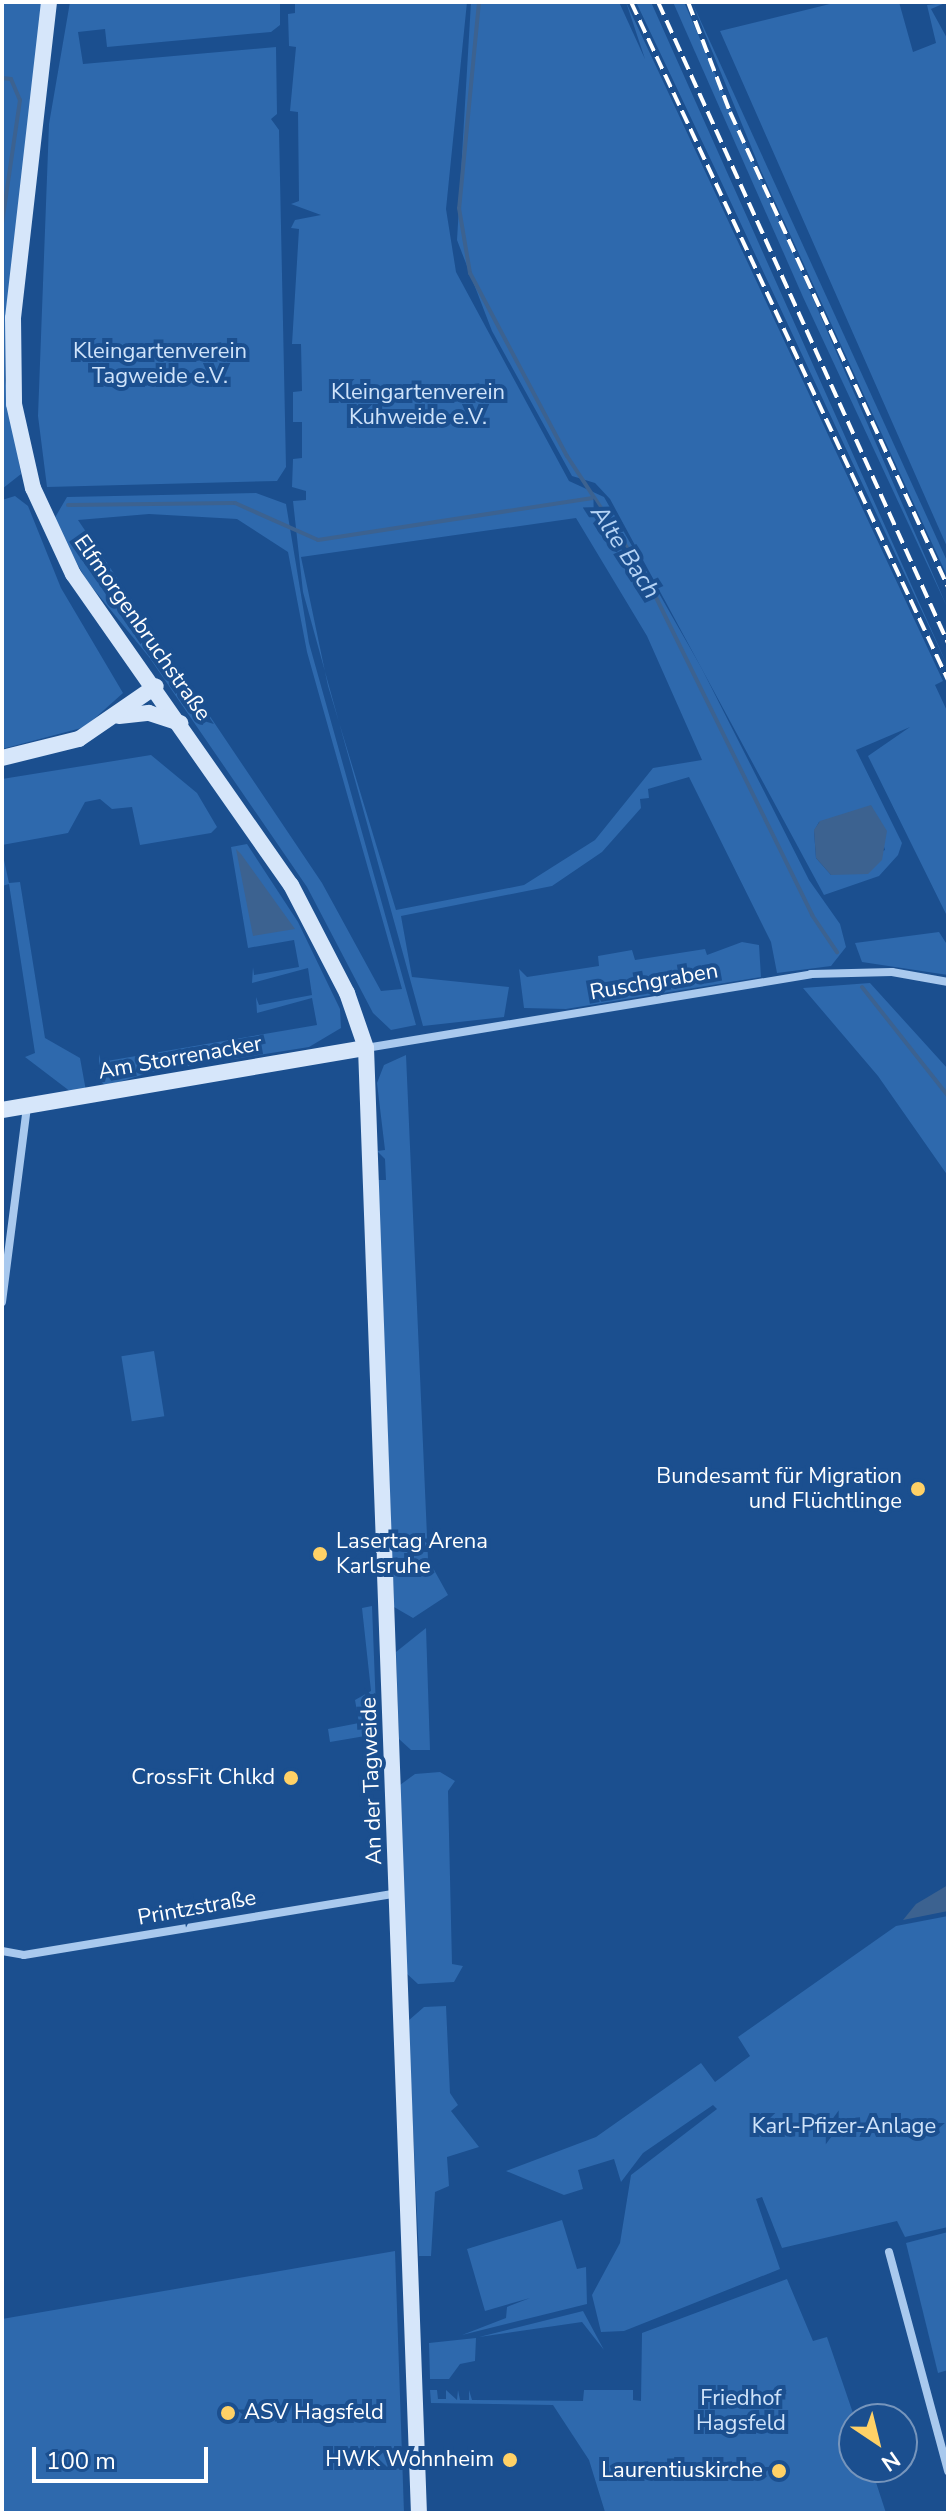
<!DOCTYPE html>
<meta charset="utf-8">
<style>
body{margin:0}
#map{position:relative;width:950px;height:2515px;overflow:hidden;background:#1b4f8f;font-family:"Nunito Sans",sans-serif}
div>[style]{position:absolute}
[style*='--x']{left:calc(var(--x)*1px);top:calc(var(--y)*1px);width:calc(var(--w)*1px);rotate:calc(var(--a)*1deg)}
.green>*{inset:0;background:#2e69ad;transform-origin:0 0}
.water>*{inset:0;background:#3c6290}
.stream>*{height:4px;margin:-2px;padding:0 2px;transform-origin:2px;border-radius:2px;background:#3c6290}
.street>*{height:8px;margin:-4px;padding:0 4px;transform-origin:4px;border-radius:4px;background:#a9c9ee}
.secondary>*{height:16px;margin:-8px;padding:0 8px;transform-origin:8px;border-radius:8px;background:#d6e6fa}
.rail>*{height:4px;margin-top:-2px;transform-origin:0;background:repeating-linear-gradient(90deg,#fff 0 14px,transparent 0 20px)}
.dots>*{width:22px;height:22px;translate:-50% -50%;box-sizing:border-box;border:4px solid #1b4f8f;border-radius:50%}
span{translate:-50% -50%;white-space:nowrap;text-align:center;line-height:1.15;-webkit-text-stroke:8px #1b4f8f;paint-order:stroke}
.park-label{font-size:22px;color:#cfe3fa}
.street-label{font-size:22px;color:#fff}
.poi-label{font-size:22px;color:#fff}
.right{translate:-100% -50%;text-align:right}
.left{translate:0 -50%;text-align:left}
.water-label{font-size:24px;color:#b5d3f5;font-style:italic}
.frame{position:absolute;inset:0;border:4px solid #fff;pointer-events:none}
.north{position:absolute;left:838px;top:2403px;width:80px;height:80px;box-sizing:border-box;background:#1b4f8f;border:2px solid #7695bc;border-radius:50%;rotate:145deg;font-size:22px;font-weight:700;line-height:32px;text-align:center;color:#fff}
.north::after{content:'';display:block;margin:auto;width:28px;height:36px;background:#ffd166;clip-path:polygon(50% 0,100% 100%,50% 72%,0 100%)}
.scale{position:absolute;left:32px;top:2447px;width:176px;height:36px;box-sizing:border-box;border:4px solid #fff;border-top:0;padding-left:10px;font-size:24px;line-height:28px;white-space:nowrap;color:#fff;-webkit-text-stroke:6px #1b4f8f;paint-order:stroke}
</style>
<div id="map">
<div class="green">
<i style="clip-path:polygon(2px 2px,43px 2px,6px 317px,5px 380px,21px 474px,2px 489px)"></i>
<i style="clip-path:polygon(70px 2px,280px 2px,280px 25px,271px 32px,107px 47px,105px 29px,78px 32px,83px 64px,276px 47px,277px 114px,271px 119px,279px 130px,286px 467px,277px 481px,47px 487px,38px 416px,49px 124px)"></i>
<i style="clip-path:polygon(evenodd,295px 2px,467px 2px,446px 209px,456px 272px,569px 481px,604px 497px,701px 667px,809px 880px,840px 924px,846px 947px,831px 966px,777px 973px,771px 942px,689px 777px,648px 789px,649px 798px,640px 799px,641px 808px,602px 852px,552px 886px,401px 916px,412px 977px,509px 987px,504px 1017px,423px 1026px,303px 592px,293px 501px,306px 500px,306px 491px,292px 487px,293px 459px,302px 458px,302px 422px,293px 422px,293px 392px,302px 391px,301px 344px,292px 344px,299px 229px,291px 228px,295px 220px,321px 215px,291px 204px,299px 201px,298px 112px,290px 111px,296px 47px,289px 46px,288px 14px,295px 13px,295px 2px,576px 518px,647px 636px,702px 760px,653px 768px,595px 840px,524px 885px,396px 910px,328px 686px,301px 557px,576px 518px)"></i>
<i style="clip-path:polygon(evenodd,471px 2px,619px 2px,645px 59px,626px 2px,943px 681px,935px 685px,948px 713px,948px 918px,868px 756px,910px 727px,856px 750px,902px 843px,898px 855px,879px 876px,824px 895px,610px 499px,595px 483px,572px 476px,492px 331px,457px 240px,471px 2px,871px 806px,885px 850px,831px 875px,816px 858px,814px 831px,819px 822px,871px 806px)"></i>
<i style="clip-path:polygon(636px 2px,651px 2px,948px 667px,719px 177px)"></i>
<i style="clip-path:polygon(673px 2px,684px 2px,948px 609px,803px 297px)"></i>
<i style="clip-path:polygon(692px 2px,948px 563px,948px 578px,761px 171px)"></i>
<i style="clip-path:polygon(838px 2px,899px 2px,913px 52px,936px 43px,927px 5px,945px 3px,931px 9px,948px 40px,948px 549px,720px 31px)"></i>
<i style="clip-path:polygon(evenodd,256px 493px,286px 504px,309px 643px,416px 1025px,391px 1030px,373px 1013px,307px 887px,149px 657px,87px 581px,53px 521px,67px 497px,256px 493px,149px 514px,237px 519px,288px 552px,307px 652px,402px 989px,381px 991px,322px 883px,78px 520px,149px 514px)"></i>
<i style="clip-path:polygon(15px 496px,28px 506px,61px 588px,123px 693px,85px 727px,2px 749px,2px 500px)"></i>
<i style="clip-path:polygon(151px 755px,197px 793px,217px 827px,211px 833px,140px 845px,132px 807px,112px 809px,100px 799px,85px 802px,68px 833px,2px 845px,2px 779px)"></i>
<i style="clip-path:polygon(247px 844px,298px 922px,340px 1009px,341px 1028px,309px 1047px,151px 1072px,106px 1086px,99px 1080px,99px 1054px,101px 1062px,317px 1025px,312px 998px,257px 1013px,256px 997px,259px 1005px,312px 995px,308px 968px,252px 983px,253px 967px,254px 975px,299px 967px,294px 940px,248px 948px,231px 847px)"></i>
<i style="clip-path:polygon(2px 851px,9px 883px,20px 882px,45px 1038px,80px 1058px,86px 1091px,71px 1092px,25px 1057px,35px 1053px,9px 884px,2px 886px)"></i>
<i style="clip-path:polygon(939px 932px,948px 946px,948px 975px,862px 962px,855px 943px)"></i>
<i style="clip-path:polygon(742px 942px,759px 945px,761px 977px,566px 1009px,524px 1008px,519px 969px,527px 977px,599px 966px,598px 956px,632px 950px,635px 960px,705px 949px,707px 955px)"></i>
<i style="clip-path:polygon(870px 983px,948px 1069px,948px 1176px,878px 1076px,803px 988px)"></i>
<i style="clip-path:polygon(406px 1055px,428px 1559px,448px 1595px,413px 1618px,394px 1607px,378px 1180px,386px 1180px,385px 1159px,377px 1151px,385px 1150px,377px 1083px,384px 1065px)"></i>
<i style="left:154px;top:1351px;width:66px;height:33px;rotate:81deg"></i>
<i style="clip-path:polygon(372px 1606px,377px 1734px,330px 1742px,328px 1729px,359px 1723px,355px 1700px,371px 1691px,362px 1608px)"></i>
<i style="clip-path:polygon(426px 1628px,430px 1750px,411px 1750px,399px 1739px,396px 1652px)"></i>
<i style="clip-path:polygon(440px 1772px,455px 1781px,448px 1791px,452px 1964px,463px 1966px,454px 1982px,418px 1984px,405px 1972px,400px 1785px,415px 1774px)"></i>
<i style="clip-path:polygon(948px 1916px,948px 2227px,905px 2237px,897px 2221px,782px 2248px,762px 2197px,756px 2199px,780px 2269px,624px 2331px,601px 2332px,592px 2295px,620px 2243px,631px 2175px,717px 2109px,713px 2105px,643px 2153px,621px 2182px,614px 2159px,578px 2170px,583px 2189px,564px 2195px,506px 2171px,596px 2137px,701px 2063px,715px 2082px,750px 2056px,738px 2037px,896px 1926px)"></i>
<i style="clip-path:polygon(446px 2006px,450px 2093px,458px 2105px,451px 2111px,479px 2147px,447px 2157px,449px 2186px,435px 2192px,431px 2256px,419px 2256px,408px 2021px,424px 2007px)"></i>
<i style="clip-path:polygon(562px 2220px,577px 2269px,586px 2267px,587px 2304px,462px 2335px,506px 2318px,507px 2307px,530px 2298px,485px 2311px,467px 2249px)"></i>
<i style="clip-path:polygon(948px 2232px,948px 2370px,938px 2373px,906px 2243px)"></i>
<i style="clip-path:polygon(395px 2251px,404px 2513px,2px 2513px,2px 2319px)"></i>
<i style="clip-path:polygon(787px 2279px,813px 2341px,827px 2337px,855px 2419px,854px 2467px,871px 2467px,886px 2513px,605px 2512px,589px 2460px,553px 2405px,431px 2403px,430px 2390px,437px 2390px,438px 2399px,446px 2399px,446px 2390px,457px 2400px,458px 2390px,460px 2400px,469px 2400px,469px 2390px,472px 2400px,583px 2401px,584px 2390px,633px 2390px,633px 2400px,641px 2401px,642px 2333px)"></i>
<i style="clip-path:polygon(583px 2311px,604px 2350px,582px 2322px,479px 2337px)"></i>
<i style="clip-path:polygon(476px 2338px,475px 2361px,460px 2364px,449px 2379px,430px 2379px,429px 2343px)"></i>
</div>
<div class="water">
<i style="clip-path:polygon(871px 805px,887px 831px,882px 860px,868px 874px,831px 875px,816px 858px,814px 830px,820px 821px)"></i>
<i style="clip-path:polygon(236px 849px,241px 854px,295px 929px,253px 936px)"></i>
<i style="clip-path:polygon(948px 1885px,948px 1911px,903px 1920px,916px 1904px)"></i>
</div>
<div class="stream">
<i style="--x:479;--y:2;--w:207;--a:95.5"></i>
<i style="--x:459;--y:208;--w:66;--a:80.4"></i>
<i style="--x:470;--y:273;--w:207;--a:62.1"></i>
<i style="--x:567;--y:456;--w:142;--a:56.8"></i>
<i style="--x:645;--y:575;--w:379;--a:63.8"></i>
<i style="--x:812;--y:915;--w:45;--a:56"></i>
<i style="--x:2;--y:78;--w:9;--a:6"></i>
<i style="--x:11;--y:79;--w:23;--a:67"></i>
<i style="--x:20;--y:100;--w:124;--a:98.3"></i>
<i style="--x:68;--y:505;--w:167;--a:-0.7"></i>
<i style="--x:235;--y:503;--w:91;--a:24"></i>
<i style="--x:318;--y:540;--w:278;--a:-8.7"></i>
<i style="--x:862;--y:987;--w:139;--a:51.7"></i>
</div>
<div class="street">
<i style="--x:366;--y:1048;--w:451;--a:-9.4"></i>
<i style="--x:811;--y:974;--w:81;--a:-1.4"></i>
<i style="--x:892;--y:972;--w:57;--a:10.1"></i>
<i style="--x:2;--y:1302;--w:198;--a:-82.7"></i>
<i style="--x:2;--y:1951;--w:22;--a:10"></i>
<i style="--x:24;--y:1955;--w:378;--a:-9.4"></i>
<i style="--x:889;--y:2252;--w:227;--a:74.9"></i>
</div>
<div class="secondary">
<i style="--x:49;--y:2;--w:318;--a:96.5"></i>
<i style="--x:13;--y:318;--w:86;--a:89.3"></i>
<i style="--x:14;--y:404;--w:86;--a:77.3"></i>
<i style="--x:33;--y:488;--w:95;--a:65.1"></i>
<i style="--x:73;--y:574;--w:380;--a:55"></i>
<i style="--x:291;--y:885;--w:122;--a:62.6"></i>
<i style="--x:347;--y:993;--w:58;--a:70.9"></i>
<i style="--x:366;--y:1048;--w:1466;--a:87.93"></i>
<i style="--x:119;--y:716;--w:30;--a:-6"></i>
<i style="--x:149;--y:713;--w:33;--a:18"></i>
<i style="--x:2;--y:758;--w:79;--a:-13.9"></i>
<i style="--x:79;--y:739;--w:93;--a:-34.5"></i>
<i style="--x:2;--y:1110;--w:369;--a:-9.7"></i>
</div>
<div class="rail">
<i style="--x:631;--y:2;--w:748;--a:64.94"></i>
<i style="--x:658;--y:2;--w:704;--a:65.66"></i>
<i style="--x:688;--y:2;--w:118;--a:69.1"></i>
<i style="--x:730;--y:112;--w:523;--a:65.35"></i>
</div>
<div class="dots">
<i style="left:918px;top:1489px;background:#ffd166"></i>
<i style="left:320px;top:1554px;background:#ffd166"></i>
<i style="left:291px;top:1778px;background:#ffd166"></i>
<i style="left:228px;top:2413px;background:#ffd166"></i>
<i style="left:510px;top:2460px;background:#ffd166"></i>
<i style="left:779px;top:2471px;background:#ffd166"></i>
</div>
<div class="park-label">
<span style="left:160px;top:364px">Kleingartenverein<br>Tagweide e.V.</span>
<span style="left:418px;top:405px">Kleingartenverein<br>Kuhweide e.V.</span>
<span style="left:844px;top:2127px">Karl-Pfizer-Anlage</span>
<span style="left:741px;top:2411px">Friedhof<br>Hagsfeld</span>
</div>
<div class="street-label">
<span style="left:142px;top:628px;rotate:55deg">Elfmorgenbruchstraße</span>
<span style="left:654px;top:982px;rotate:-10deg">Ruschgraben</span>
<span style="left:180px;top:1058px;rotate:-10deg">Am Storrenacker</span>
<span style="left:372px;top:1781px;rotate:-92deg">An der Tagweide</span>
<span style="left:197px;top:1908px;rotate:-10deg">Printzstraße</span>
</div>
<div class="poi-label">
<span class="right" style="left:902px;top:1489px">Bundesamt für Migration<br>und Flüchtlinge</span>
<span class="left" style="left:336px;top:1554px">Lasertag Arena<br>Karlsruhe</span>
<span class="right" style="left:275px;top:1778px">CrossFit Chlkd</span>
<span class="left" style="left:244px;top:2413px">ASV Hagsfeld</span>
<span class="right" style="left:494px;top:2460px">HWK Wohnheim</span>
<span class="right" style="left:763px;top:2471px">Laurentiuskirche</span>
</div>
<div class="water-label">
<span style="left:625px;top:552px;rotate:57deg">Alte Bach</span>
</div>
<div class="frame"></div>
<div class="north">N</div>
<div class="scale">100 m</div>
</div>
